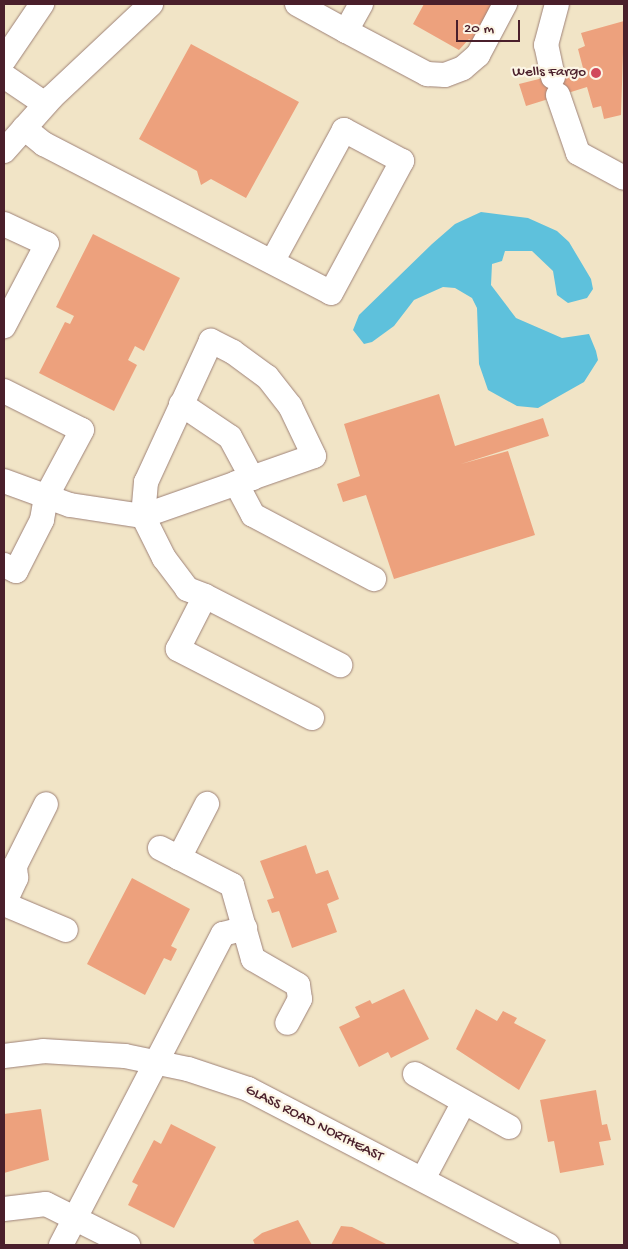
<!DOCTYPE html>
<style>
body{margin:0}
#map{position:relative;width:628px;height:1249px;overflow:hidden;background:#f1e4c6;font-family:"Gochi Hand",sans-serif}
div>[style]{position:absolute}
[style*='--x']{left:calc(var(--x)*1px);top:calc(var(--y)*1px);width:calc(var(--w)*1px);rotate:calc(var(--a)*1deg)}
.water>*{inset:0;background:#5ec1dc}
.building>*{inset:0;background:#eda17d}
.roads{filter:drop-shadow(0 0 1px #9e8278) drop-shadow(0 0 1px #9e8278)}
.minor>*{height:24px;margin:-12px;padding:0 12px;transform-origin:12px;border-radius:12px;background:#fff}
.dots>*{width:14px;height:14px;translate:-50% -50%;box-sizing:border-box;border:2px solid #fcf5e5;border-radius:50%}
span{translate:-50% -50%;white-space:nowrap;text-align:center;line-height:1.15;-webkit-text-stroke:4.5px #fcf5e5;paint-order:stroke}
.poi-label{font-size:15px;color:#4a1f2b}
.right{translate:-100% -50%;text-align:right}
.street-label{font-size:15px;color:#4a1f2b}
.frame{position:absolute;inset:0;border:5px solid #4a1f2b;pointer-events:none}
.scale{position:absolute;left:456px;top:20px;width:64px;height:22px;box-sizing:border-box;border:2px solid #4a1f2b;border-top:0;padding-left:6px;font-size:15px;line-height:18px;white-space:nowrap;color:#4a1f2b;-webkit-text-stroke:4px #fcf5e5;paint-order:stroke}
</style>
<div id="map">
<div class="water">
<i style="clip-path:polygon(481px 212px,528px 218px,557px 231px,569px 242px,591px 279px,593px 289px,587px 298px,568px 303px,557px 295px,553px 271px,532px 251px,505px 251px,502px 261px,492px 264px,491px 285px,516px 318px,562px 338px,589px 334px,596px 351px,598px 360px,584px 382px,538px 408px,517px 406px,488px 390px,479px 364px,477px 308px,472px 298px,455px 288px,443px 287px,414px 300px,394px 326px,372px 342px,364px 344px,353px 330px,359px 315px,432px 244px,455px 224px)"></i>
</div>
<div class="building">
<i style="clip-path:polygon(424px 4px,496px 4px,474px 42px,469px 39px,459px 50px,413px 24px)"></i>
<i style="clip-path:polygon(624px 21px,621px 115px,604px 119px,601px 106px,593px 108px,587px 87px,526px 106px,519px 84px,583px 68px,578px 49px,585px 46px,581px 33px)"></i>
<i style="clip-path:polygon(191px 44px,299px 102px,246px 198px,211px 179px,201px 185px,197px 171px,139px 139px)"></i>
<i style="clip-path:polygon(93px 234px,180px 278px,144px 351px,135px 346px,128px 360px,137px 365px,114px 411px,39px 373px,65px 322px,70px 324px,74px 316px,56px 307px)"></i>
<i style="clip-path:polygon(439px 394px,455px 446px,543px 418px,549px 436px,461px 464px,508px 451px,535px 535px,394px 579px,366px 495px,343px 502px,337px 484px,360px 476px,344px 424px)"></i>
<i style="clip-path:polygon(306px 845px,316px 874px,328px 870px,339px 899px,327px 904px,337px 932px,292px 948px,279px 911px,272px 913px,267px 900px,274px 898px,260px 861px)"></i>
<i style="clip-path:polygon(132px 878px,190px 909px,171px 946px,177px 949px,171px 961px,164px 958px,145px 995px,87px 964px)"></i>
<i style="clip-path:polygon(404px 989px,429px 1039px,391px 1058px,388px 1052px,359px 1067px,339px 1027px,360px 1017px,355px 1007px,370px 1000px,372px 1004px)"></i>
<i style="clip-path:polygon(476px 1009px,497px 1021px,503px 1011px,517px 1018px,514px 1023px,546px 1040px,519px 1090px,456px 1049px)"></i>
<i style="clip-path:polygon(596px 1090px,602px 1125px,607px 1124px,611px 1140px,599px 1142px,604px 1165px,560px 1173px,554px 1141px,548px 1142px,540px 1100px)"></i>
<i style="clip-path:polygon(41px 1109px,49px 1160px,4px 1173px,4px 1114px)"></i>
<i style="clip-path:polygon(171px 1124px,216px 1147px,174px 1228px,128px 1205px,138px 1185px,132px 1182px,154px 1140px,161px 1144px)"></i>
<i style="clip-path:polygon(298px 1220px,312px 1245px,255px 1245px,253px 1240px,262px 1233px)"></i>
<i style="clip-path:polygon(341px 1226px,352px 1227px,388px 1245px,331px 1245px)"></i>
</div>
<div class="roads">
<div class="minor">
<i style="--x:297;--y:4;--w:56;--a:28.9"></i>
<i style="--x:346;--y:31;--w:31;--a:-61"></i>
<i style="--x:346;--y:31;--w:92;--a:28"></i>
<i style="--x:427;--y:74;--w:18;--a:3"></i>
<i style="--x:445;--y:75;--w:19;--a:-21"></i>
<i style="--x:463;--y:68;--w:20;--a:-41"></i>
<i style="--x:478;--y:55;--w:58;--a:-62.1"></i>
<i style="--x:4;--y:60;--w:68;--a:-55.8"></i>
<i style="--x:4;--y:76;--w:50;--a:34.3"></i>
<i style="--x:553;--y:77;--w:33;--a:-102"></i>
<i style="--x:546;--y:45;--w:42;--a:-75"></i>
<i style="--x:558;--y:95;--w:61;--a:71"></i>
<i style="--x:578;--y:153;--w:52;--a:28.5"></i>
<i style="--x:24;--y:128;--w:26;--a:39"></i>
<i style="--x:44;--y:144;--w:323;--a:27.4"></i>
<i style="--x:331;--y:293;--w:150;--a:-61.7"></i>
<i style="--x:402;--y:161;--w:66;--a:-151.9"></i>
<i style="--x:344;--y:130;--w:150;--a:118.6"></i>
<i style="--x:4;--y:151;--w:72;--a:-48.4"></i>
<i style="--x:52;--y:97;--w:136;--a:-43.2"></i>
<i style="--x:4;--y:224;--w:47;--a:24.9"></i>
<i style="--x:47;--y:244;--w:93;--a:117.7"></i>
<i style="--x:4;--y:391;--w:87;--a:26.6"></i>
<i style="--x:82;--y:430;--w:76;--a:118.2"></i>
<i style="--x:46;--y:497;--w:23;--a:100"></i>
<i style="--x:42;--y:520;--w:57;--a:117"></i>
<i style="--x:16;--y:571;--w:13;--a:-153"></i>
<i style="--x:181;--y:404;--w:59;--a:34"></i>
<i style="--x:230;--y:437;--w:47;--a:61.8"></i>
<i style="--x:4;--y:481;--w:70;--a:20"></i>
<i style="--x:70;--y:505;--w:74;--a:8.6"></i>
<i style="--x:143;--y:516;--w:181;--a:-19.3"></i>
<i style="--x:314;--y:456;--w:55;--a:-115.6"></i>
<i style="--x:290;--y:406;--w:37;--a:-128"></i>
<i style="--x:267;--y:377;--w:42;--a:-143.7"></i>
<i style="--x:233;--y:352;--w:25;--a:-153"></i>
<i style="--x:211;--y:341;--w:155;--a:114.7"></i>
<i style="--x:146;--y:482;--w:34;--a:95"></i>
<i style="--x:143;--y:516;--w:47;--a:63.4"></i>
<i style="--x:164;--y:558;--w:39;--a:53"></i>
<i style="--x:187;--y:589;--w:19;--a:21"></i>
<i style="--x:236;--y:483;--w:36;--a:62"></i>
<i style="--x:253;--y:515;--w:137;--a:27.9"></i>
<i style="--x:312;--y:718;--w:151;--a:-152.8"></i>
<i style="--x:178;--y:649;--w:59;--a:-63"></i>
<i style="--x:205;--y:596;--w:152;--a:27.1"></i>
<i style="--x:160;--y:848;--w:81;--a:27.2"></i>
<i style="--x:232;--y:885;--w:77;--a:74.2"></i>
<i style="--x:253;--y:959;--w:52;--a:30"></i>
<i style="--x:298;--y:985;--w:14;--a:82"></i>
<i style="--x:300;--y:999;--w:27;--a:118"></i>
<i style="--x:179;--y:858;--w:61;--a:-62.6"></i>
<i style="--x:4;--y:904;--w:29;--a:-65"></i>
<i style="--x:16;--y:878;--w:12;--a:-95"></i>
<i style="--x:15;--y:866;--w:69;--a:-63.4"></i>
<i style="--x:4;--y:904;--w:67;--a:22.8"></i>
<i style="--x:4;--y:1056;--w:39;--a:-7"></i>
<i style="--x:43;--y:1051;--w:82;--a:3.5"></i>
<i style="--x:125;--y:1056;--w:64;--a:11.7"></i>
<i style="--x:188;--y:1069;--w:63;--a:18.4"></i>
<i style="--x:248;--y:1089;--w:338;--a:27.5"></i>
<i style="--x:415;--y:1074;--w:108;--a:29.4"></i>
<i style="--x:423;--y:1179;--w:87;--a:-62"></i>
<i style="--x:4;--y:1209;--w:42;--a:-6.8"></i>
<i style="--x:46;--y:1204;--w:92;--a:26.6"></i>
<i style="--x:61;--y:1245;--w:351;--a:-62.5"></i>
<i style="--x:223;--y:934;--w:23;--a:-15"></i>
</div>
</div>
<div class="dots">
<i style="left:596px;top:73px;background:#d1495b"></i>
</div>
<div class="poi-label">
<span class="right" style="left:586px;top:73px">Wells Fargo</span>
</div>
<div class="street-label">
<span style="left:314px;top:1124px;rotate:27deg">GLASS ROAD NORTHEAST</span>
</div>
<div class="frame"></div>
<div class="scale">20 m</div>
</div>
